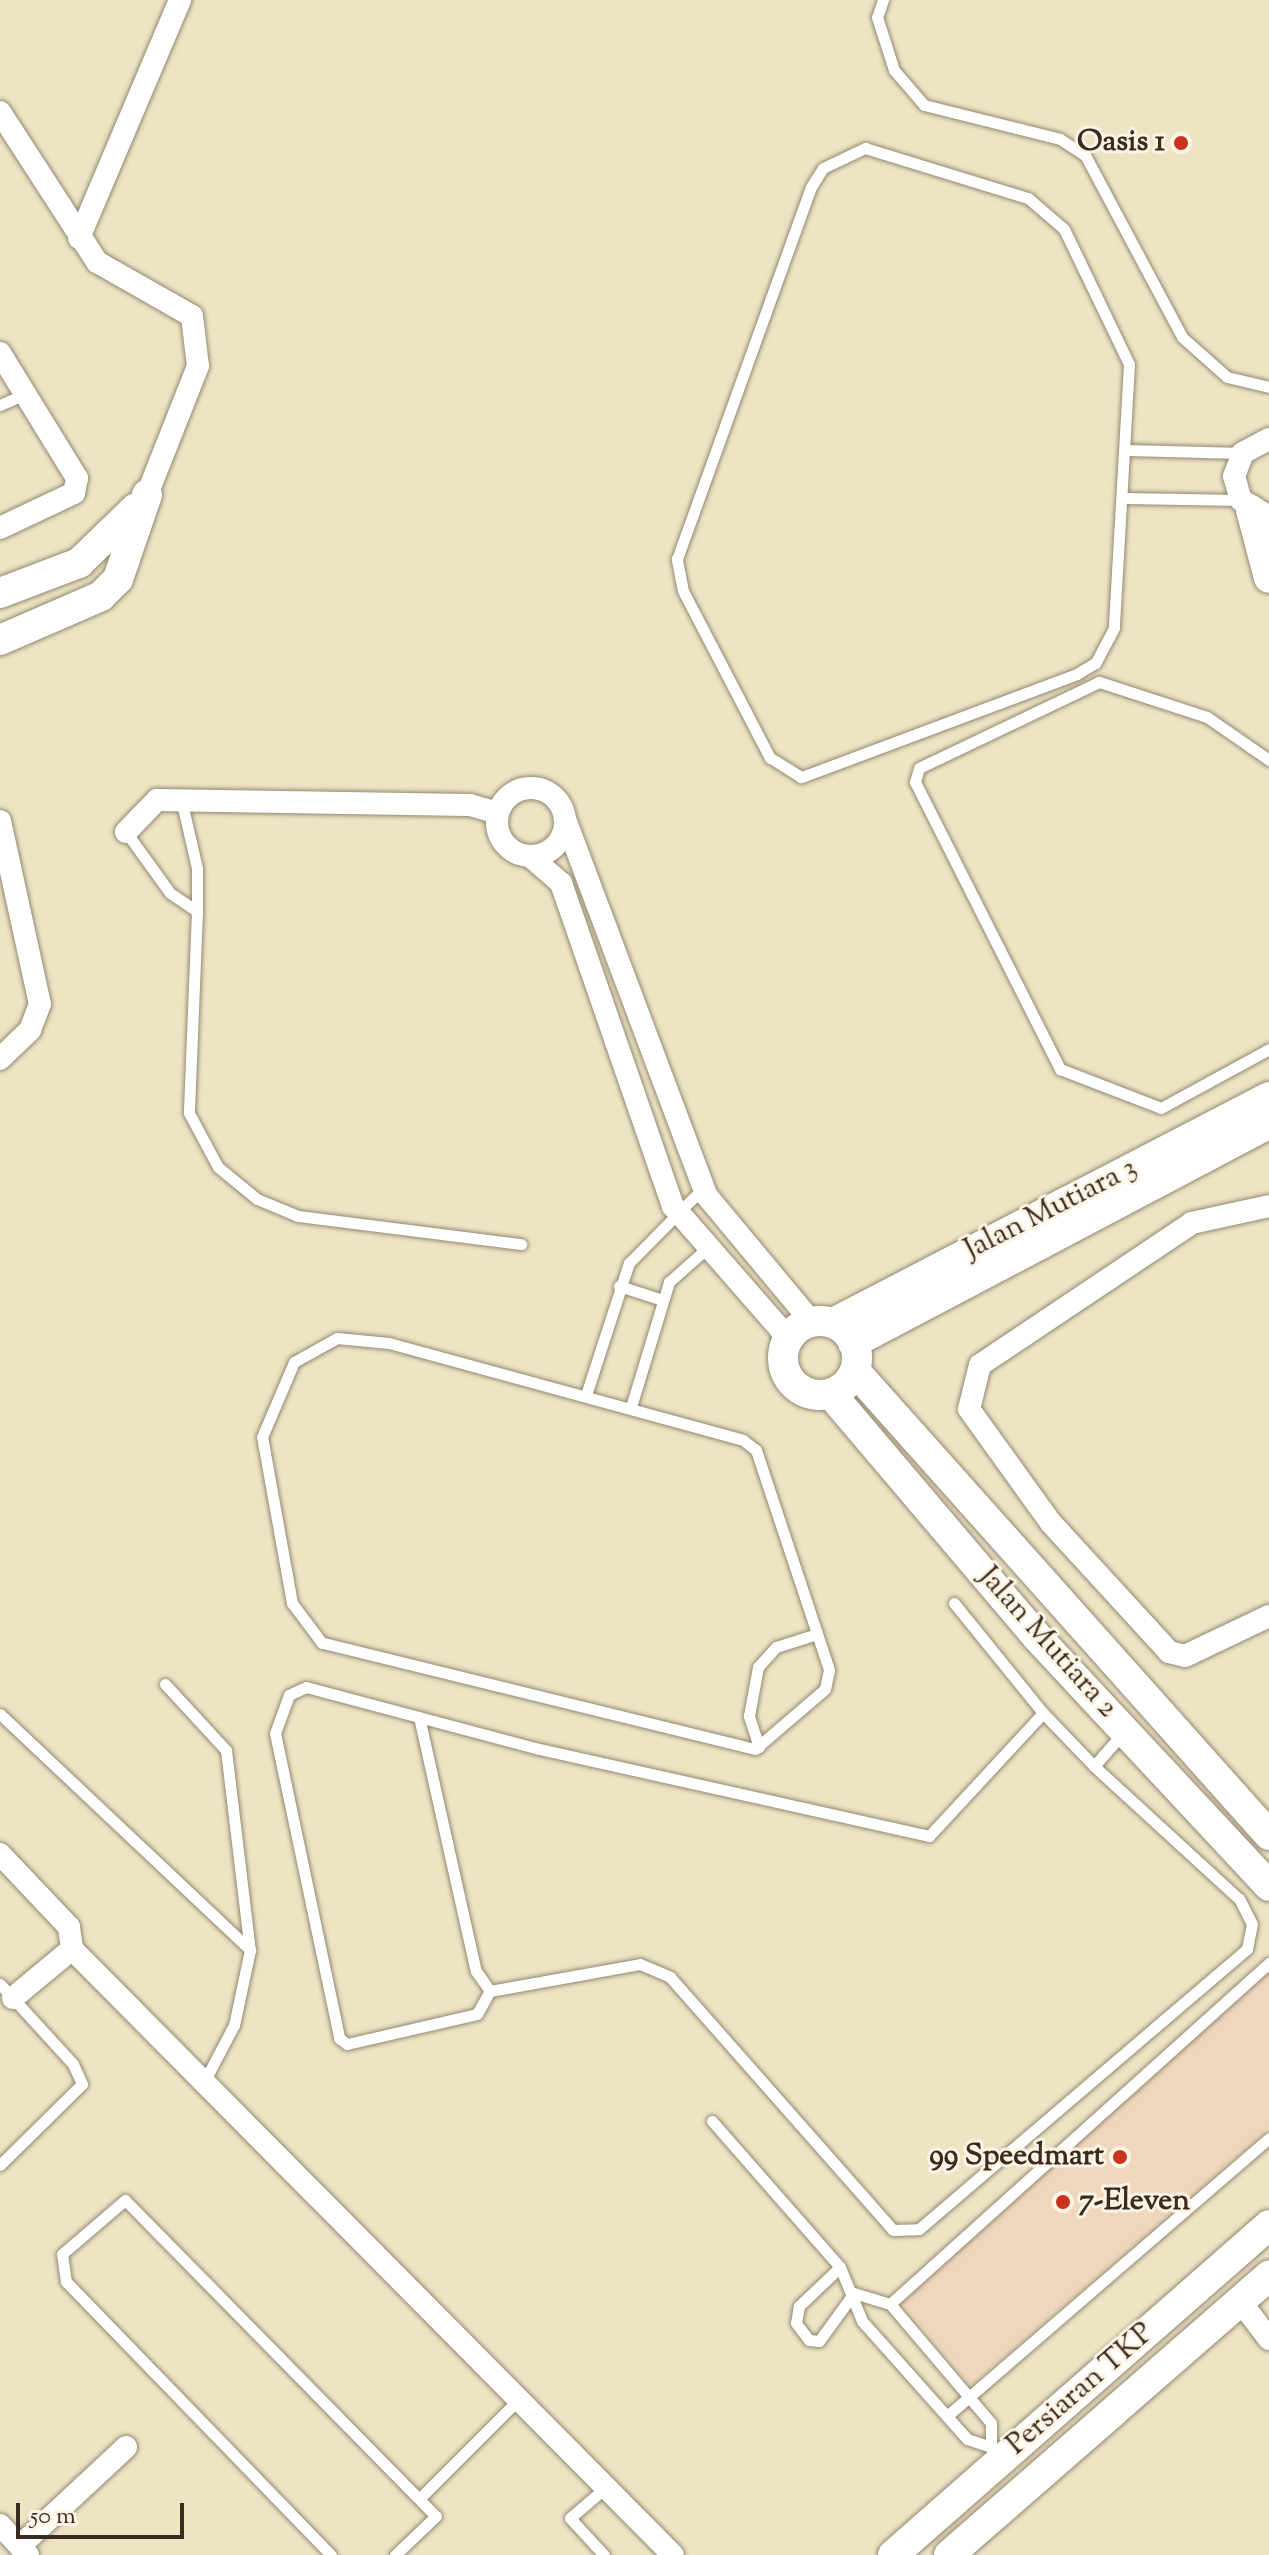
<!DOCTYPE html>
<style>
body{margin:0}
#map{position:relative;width:1269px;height:2555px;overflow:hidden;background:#ede4c4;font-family:"Sorts Mill Goudy",serif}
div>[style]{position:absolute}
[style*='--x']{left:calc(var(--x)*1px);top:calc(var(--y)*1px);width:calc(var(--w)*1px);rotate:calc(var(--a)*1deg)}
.built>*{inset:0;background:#f0d6bc}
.roads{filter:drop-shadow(0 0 2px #948771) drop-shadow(0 0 2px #948771)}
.lane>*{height:11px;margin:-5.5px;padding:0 5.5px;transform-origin:5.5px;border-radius:5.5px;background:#fff}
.street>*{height:22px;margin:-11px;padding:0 11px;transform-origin:11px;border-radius:11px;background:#fff}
.street>.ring{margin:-11px;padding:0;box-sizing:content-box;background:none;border:22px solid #fff;border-radius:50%}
.secondary>*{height:30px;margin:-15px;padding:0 15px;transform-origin:15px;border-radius:15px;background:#fff}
.secondary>.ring{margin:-15px;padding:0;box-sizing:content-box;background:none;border:30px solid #fff;border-radius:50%}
.dots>*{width:22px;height:22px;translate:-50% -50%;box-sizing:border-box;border:4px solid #fcf5e5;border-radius:50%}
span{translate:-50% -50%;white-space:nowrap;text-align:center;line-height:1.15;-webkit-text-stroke:6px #fcf5e5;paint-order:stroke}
.poi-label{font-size:30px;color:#3b2a1e;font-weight:700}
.right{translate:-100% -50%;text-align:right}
.left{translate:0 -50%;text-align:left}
.street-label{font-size:30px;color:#3b2a1e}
.scale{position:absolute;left:16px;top:2503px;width:168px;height:36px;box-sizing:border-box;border:4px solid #3b2a1e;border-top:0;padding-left:10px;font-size:24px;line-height:28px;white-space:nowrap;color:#3b2a1e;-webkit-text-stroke:6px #fcf5e5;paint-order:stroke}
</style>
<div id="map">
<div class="built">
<i style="clip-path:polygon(1269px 1971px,1269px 2128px,971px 2385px,902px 2303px)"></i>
</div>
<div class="roads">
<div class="lane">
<i style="--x:883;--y:0;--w:18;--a:109"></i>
<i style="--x:877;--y:17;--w:56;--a:72.2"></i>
<i style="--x:894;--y:70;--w:46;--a:49.4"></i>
<i style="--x:924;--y:105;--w:140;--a:14"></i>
<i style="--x:1060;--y:139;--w:30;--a:33"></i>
<i style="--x:1085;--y:155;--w:206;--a:61.9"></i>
<i style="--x:1182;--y:337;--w:60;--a:41.6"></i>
<i style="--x:1227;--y:377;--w:43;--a:13.4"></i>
<i style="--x:865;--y:148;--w:170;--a:17.1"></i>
<i style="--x:1028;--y:198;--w:48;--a:40.7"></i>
<i style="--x:1064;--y:229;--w:150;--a:64.3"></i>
<i style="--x:1129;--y:364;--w:264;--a:93.3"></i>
<i style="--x:1114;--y:628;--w:40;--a:118"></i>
<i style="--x:1095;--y:663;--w:21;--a:149"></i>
<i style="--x:1077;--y:674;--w:295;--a:159.5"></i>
<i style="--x:801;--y:777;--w:36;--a:-148"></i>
<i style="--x:770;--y:758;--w:188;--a:-117.5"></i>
<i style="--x:683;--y:591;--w:33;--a:-101"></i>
<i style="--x:677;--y:559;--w:395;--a:-70.2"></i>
<i style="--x:811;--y:187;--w:22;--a:-58"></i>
<i style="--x:823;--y:168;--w:47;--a:-25.5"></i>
<i style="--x:0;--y:405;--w:30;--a:-24"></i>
<i style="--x:1127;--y:450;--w:116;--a:1.5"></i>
<i style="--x:1124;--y:498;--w:117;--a:1"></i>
<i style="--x:1269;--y:760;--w:75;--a:-145.3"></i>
<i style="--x:1207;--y:717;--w:114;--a:-162"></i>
<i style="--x:1099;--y:682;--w:199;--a:154.5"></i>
<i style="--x:919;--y:768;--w:15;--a:106"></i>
<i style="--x:915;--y:782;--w:322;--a:63.2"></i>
<i style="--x:1060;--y:1069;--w:108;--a:21.1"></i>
<i style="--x:1161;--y:1108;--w:123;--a:-28.6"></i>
<i style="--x:126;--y:832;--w:75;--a:54.2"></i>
<i style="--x:170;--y:893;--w:32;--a:34"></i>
<i style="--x:197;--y:911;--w:43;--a:-90"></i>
<i style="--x:197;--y:868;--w:71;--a:-103.1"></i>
<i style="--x:197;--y:911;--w:202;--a:92.3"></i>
<i style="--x:189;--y:1113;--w:61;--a:61.8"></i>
<i style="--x:218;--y:1167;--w:50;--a:39.4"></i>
<i style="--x:257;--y:1199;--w:44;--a:22.5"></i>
<i style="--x:298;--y:1216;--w:225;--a:7.2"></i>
<i style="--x:619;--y:1286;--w:46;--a:17.7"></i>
<i style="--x:337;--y:1338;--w:52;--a:5.5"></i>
<i style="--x:389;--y:1343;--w:367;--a:15.3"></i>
<i style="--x:743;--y:1440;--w:16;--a:38"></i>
<i style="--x:756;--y:1450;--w:232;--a:71.6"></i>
<i style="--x:829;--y:1670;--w:19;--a:102"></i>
<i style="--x:825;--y:1689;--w:92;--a:139.4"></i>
<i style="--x:755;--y:1749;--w:446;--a:-166.2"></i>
<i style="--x:322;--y:1643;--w:50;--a:-126.9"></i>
<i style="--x:292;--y:1603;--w:169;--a:-100.2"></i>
<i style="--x:262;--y:1437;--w:82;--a:-66.9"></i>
<i style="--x:294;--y:1362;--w:49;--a:-29.2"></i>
<i style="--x:586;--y:1395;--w:139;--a:-72"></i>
<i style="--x:629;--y:1263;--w:105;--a:-45.4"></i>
<i style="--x:631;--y:1407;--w:131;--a:-73.1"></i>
<i style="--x:669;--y:1282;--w:50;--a:-41.7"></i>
<i style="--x:954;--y:1603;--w:141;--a:51"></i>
<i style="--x:165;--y:1684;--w:90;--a:47.3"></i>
<i style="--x:226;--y:1750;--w:201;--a:83.2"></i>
<i style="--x:0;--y:1714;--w:344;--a:43.3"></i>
<i style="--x:250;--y:1950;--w:77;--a:102"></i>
<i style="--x:234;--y:2025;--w:62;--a:117.8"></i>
<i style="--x:419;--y:1717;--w:260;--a:77.4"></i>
<i style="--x:476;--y:1971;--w:24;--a:55"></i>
<i style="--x:759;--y:1747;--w:33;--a:-108"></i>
<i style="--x:749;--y:1716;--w:50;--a:-79.6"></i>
<i style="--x:758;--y:1667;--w:27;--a:-48"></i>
<i style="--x:776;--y:1647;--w:43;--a:-17.6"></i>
<i style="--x:1094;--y:1766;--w:74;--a:-133.9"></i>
<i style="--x:1043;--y:1713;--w:168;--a:132.8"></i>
<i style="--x:929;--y:1836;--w:400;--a:-167.4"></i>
<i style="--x:539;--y:1749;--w:241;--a:-165.1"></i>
<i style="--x:306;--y:1687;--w:19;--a:155"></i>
<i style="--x:289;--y:1695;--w:40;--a:110.2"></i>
<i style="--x:275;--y:1733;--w:312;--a:78.1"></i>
<i style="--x:339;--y:2038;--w:10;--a:37"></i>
<i style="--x:347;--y:2044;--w:133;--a:-13"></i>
<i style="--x:477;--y:2014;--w:26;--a:-61"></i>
<i style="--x:490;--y:1991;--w:152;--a:-10.2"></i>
<i style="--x:640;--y:1964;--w:33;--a:23"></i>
<i style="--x:670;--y:1977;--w:337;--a:48.6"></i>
<i style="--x:893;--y:2230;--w:26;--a:-2"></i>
<i style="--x:919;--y:2229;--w:431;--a:-40.5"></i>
<i style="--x:1247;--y:1949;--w:25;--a:-79"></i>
<i style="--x:1252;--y:1924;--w:28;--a:-117"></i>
<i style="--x:1239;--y:1899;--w:197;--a:-137.5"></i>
<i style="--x:1094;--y:1766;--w:44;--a:-48.7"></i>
<i style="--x:0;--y:1984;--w:108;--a:47.6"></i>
<i style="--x:73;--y:2064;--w:22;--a:66"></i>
<i style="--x:82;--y:2084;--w:115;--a:135.4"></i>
<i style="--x:712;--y:2121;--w:194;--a:48.8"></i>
<i style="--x:840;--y:2267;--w:58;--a:67.8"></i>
<i style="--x:862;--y:2321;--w:158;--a:48.3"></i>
<i style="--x:967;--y:2439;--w:25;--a:18"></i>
<i style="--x:991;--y:2447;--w:24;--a:-90"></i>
<i style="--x:991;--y:2423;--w:156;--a:-130.3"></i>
<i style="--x:890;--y:2304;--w:38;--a:-163"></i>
<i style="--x:840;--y:2267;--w:57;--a:136.4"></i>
<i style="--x:799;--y:2306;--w:17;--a:100"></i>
<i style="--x:796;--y:2323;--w:21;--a:53"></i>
<i style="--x:809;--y:2340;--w:10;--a:6"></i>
<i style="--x:819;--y:2341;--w:59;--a:-53.9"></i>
<i style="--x:890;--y:2304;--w:510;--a:-41.98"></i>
<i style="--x:947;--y:2416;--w:425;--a:-40.8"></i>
<i style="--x:420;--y:2498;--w:140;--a:-45"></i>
<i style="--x:331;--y:2555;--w:380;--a:-134.1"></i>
<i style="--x:66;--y:2282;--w:28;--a:-98"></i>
<i style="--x:62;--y:2254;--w:83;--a:-40.6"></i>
<i style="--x:125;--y:2200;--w:443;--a:45.5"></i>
<i style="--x:436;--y:2516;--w:57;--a:136.4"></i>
<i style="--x:604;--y:2555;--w:50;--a:-132.6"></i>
<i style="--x:570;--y:2518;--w:48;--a:-40.7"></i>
</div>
<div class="street">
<i style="--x:0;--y:112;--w:179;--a:57.1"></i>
<i style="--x:97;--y:262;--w:109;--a:29.6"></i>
<i style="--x:192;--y:316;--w:50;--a:83.2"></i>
<i style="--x:198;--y:366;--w:139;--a:111.6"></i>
<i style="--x:79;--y:238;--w:259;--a:-67"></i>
<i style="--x:0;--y:353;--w:147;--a:58.4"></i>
<i style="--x:77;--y:478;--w:15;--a:101"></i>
<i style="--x:74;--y:493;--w:82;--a:154.7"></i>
<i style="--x:1269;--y:439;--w:30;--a:152"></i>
<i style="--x:1243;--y:453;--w:25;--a:111"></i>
<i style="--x:1234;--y:476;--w:25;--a:74"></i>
<i style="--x:1241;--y:500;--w:33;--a:31"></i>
<i class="ring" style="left:497px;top:788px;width:46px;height:46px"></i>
<i style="--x:565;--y:819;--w:402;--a:69.4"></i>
<i style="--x:706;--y:1195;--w:164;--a:50.2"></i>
<i style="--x:0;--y:821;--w:187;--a:77.7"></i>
<i style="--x:40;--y:1004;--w:28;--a:111"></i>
<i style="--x:30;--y:1030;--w:42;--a:136"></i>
<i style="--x:126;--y:832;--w:45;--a:-45.9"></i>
<i style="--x:157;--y:800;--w:313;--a:0.9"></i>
<i style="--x:470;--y:805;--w:29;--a:16"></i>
<i style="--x:531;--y:857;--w:40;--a:41"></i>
<i style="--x:561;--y:883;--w:342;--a:70.9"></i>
<i style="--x:673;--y:1206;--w:175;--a:48.9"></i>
<i style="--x:1269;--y:1206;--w:79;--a:167.6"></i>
<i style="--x:1192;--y:1223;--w:255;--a:146.2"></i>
<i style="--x:980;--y:1365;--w:45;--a:104"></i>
<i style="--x:969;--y:1409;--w:140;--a:54.3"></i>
<i style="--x:1051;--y:1523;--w:175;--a:47.5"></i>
<i style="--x:1169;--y:1652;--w:16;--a:14"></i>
<i style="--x:1185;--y:1656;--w:93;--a:-25.5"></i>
<i style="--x:0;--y:1854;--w:100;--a:46.6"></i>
<i style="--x:69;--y:1927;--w:22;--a:82"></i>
<i style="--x:72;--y:1949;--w:853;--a:45.24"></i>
<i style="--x:13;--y:1998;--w:77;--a:-39.7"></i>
<i style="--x:1240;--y:2301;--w:48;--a:52.7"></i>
<i style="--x:0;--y:2525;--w:41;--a:47"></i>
<i style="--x:20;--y:2546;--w:145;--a:-43"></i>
</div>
<div class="secondary">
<i style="--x:1251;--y:510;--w:70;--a:75.2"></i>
<i style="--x:0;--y:593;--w:85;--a:-20.8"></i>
<i style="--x:79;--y:563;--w:78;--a:-44"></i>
<i style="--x:0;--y:640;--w:110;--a:-23.5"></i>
<i style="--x:101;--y:596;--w:24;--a:-45"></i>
<i style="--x:118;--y:579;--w:89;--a:-71"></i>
<i class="ring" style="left:783px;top:1321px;width:44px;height:44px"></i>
<i style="--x:833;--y:1323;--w:491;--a:-27.4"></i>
<i style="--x:853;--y:1343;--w:470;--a:-27.8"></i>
<i style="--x:855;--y:1371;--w:622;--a:48.26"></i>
<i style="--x:831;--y:1394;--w:319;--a:49.7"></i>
<i style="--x:1037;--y:1637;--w:340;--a:47"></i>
<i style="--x:893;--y:2555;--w:500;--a:-41.27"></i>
<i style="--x:949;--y:2555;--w:425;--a:-41.1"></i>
</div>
</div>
<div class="dots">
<i style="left:1181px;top:143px;background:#c8321e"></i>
<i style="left:1120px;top:2157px;background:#c8321e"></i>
<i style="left:1063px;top:2202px;background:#c8321e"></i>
</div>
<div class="poi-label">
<span class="right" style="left:1165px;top:143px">Oasis 1</span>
<span class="right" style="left:1104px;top:2157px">99 Speedmart</span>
<span class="left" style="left:1079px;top:2202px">7-Eleven</span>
</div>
<div class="street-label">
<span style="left:1051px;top:1210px;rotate:-27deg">Jalan Mutiara 3</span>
<span style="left:1047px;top:1643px;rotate:48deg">Jalan Mutiara 2</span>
<span style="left:1081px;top:2390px;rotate:-41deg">Persiaran TKP</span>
</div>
<div class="scale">50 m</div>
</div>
